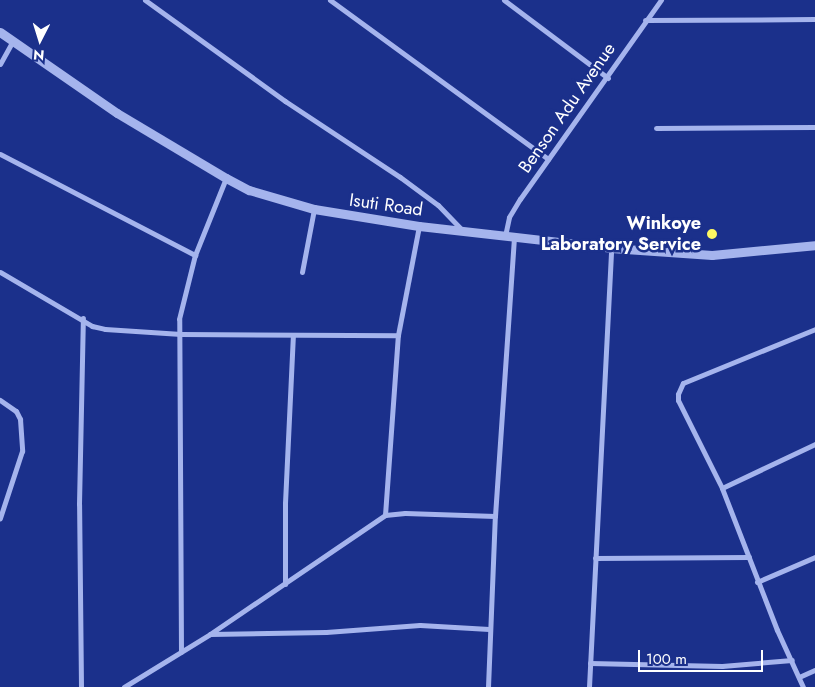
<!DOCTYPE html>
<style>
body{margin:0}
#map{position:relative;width:815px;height:687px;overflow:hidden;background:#1b308b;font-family:Jost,sans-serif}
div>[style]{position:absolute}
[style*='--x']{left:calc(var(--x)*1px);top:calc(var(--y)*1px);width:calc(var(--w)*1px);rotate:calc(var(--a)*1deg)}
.minor>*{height:5px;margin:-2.5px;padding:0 2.5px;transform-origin:2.5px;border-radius:2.5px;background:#a5b4ed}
.tertiary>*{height:9px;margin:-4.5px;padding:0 4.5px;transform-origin:4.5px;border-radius:4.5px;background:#a5b4ed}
.dots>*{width:14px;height:14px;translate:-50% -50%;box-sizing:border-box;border:2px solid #1b308b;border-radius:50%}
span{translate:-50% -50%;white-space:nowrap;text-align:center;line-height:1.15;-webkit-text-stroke:5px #1b308b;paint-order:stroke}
.street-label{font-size:18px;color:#fff}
.poi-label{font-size:18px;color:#fff;font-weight:700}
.right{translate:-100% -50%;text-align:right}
.north{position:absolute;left:15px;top:15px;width:50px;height:50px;-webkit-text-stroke:4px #1b308b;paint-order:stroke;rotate:185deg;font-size:14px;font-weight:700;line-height:20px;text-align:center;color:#fff}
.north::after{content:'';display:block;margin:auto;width:18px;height:22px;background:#fff;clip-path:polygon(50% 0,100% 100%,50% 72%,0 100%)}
.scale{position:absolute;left:638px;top:650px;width:125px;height:22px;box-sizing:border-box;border:2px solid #fff;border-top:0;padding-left:6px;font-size:15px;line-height:18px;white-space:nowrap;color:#fff;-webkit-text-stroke:4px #1b308b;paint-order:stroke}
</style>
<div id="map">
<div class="minor">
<i style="--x:145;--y:0;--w:173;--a:35.8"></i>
<i style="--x:285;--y:101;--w:138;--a:33.5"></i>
<i style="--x:400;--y:177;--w:47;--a:36.4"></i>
<i style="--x:438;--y:205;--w:35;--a:46"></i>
<i style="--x:330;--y:0;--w:270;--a:36.1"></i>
<i style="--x:504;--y:0;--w:130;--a:36.9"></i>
<i style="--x:645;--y:20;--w:170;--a:-0.3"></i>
<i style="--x:0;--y:64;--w:26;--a:-61"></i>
<i style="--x:656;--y:128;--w:159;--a:-0.4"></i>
<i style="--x:0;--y:154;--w:220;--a:27.4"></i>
<i style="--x:505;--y:236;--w:19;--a:-78"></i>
<i style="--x:509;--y:217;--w:21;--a:-59"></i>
<i style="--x:520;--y:199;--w:244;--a:-54.7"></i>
<i style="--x:0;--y:272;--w:107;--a:30.4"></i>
<i style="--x:92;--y:326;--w:13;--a:13"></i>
<i style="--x:105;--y:329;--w:76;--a:3.8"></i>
<i style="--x:181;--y:334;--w:217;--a:0.3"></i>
<i style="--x:302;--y:272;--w:64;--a:-79.2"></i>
<i style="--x:0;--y:400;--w:19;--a:35"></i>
<i style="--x:16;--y:411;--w:9;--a:63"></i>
<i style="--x:20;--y:419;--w:32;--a:86"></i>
<i style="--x:22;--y:451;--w:71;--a:108.2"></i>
<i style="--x:722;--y:488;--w:103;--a:-25.3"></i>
<i style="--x:385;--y:515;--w:180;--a:-85.9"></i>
<i style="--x:398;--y:335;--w:111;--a:-79.1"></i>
<i style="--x:595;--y:558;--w:154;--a:-0.4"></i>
<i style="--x:757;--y:582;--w:63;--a:-23.3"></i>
<i style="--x:285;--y:584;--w:81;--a:-90"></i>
<i style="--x:285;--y:503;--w:168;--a:-87.3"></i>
<i style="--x:210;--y:634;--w:116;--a:-1"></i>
<i style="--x:326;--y:632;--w:94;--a:-4.3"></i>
<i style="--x:420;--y:625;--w:69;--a:3.3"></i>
<i style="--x:181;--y:652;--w:333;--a:-90.3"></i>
<i style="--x:179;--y:319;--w:66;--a:-76"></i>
<i style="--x:195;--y:255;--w:83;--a:-68.1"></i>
<i style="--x:590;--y:663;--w:132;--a:1.3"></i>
<i style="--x:722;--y:666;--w:70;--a:-4.9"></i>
<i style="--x:799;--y:677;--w:17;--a:-24"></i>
<i style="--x:81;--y:687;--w:183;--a:-90.6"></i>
<i style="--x:79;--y:504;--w:186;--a:-88.8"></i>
<i style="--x:124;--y:687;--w:101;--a:-31.6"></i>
<i style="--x:210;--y:634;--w:212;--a:-34.2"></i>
<i style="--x:385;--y:515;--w:20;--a:-6"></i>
<i style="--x:405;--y:513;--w:90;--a:1.9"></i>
<i style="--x:488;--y:687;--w:171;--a:-87.7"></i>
<i style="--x:495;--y:516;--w:281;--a:-86.1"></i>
<i style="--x:589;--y:687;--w:440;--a:-87.1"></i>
<i style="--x:803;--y:687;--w:63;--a:-114.5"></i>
<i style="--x:777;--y:630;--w:152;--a:-111.2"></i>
<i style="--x:722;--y:488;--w:98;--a:-116.6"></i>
<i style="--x:678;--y:400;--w:6;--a:-90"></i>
<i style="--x:678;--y:394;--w:12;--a:-66"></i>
<i style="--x:683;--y:383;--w:143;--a:-22.2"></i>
</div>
<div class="tertiary">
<i style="--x:0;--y:32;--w:142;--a:34.7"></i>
<i style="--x:117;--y:113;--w:127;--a:30.8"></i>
<i style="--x:226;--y:178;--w:26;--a:28"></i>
<i style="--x:249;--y:190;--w:68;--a:16.3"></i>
<i style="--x:314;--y:209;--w:106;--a:9.2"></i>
<i style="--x:419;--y:226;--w:193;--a:6.5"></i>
<i style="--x:611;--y:248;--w:101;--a:4"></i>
<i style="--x:712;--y:255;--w:103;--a:-5.5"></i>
</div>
<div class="dots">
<i style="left:712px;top:234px;background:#fef862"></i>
</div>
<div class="street-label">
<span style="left:567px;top:108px;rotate:-55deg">Benson Adu Avenue</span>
<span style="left:386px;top:205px;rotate:8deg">Isuti Road</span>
</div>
<div class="poi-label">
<span class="right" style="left:701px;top:234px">Winkoye<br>Laboratory Service</span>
</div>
<div class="north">N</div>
<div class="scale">100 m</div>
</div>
